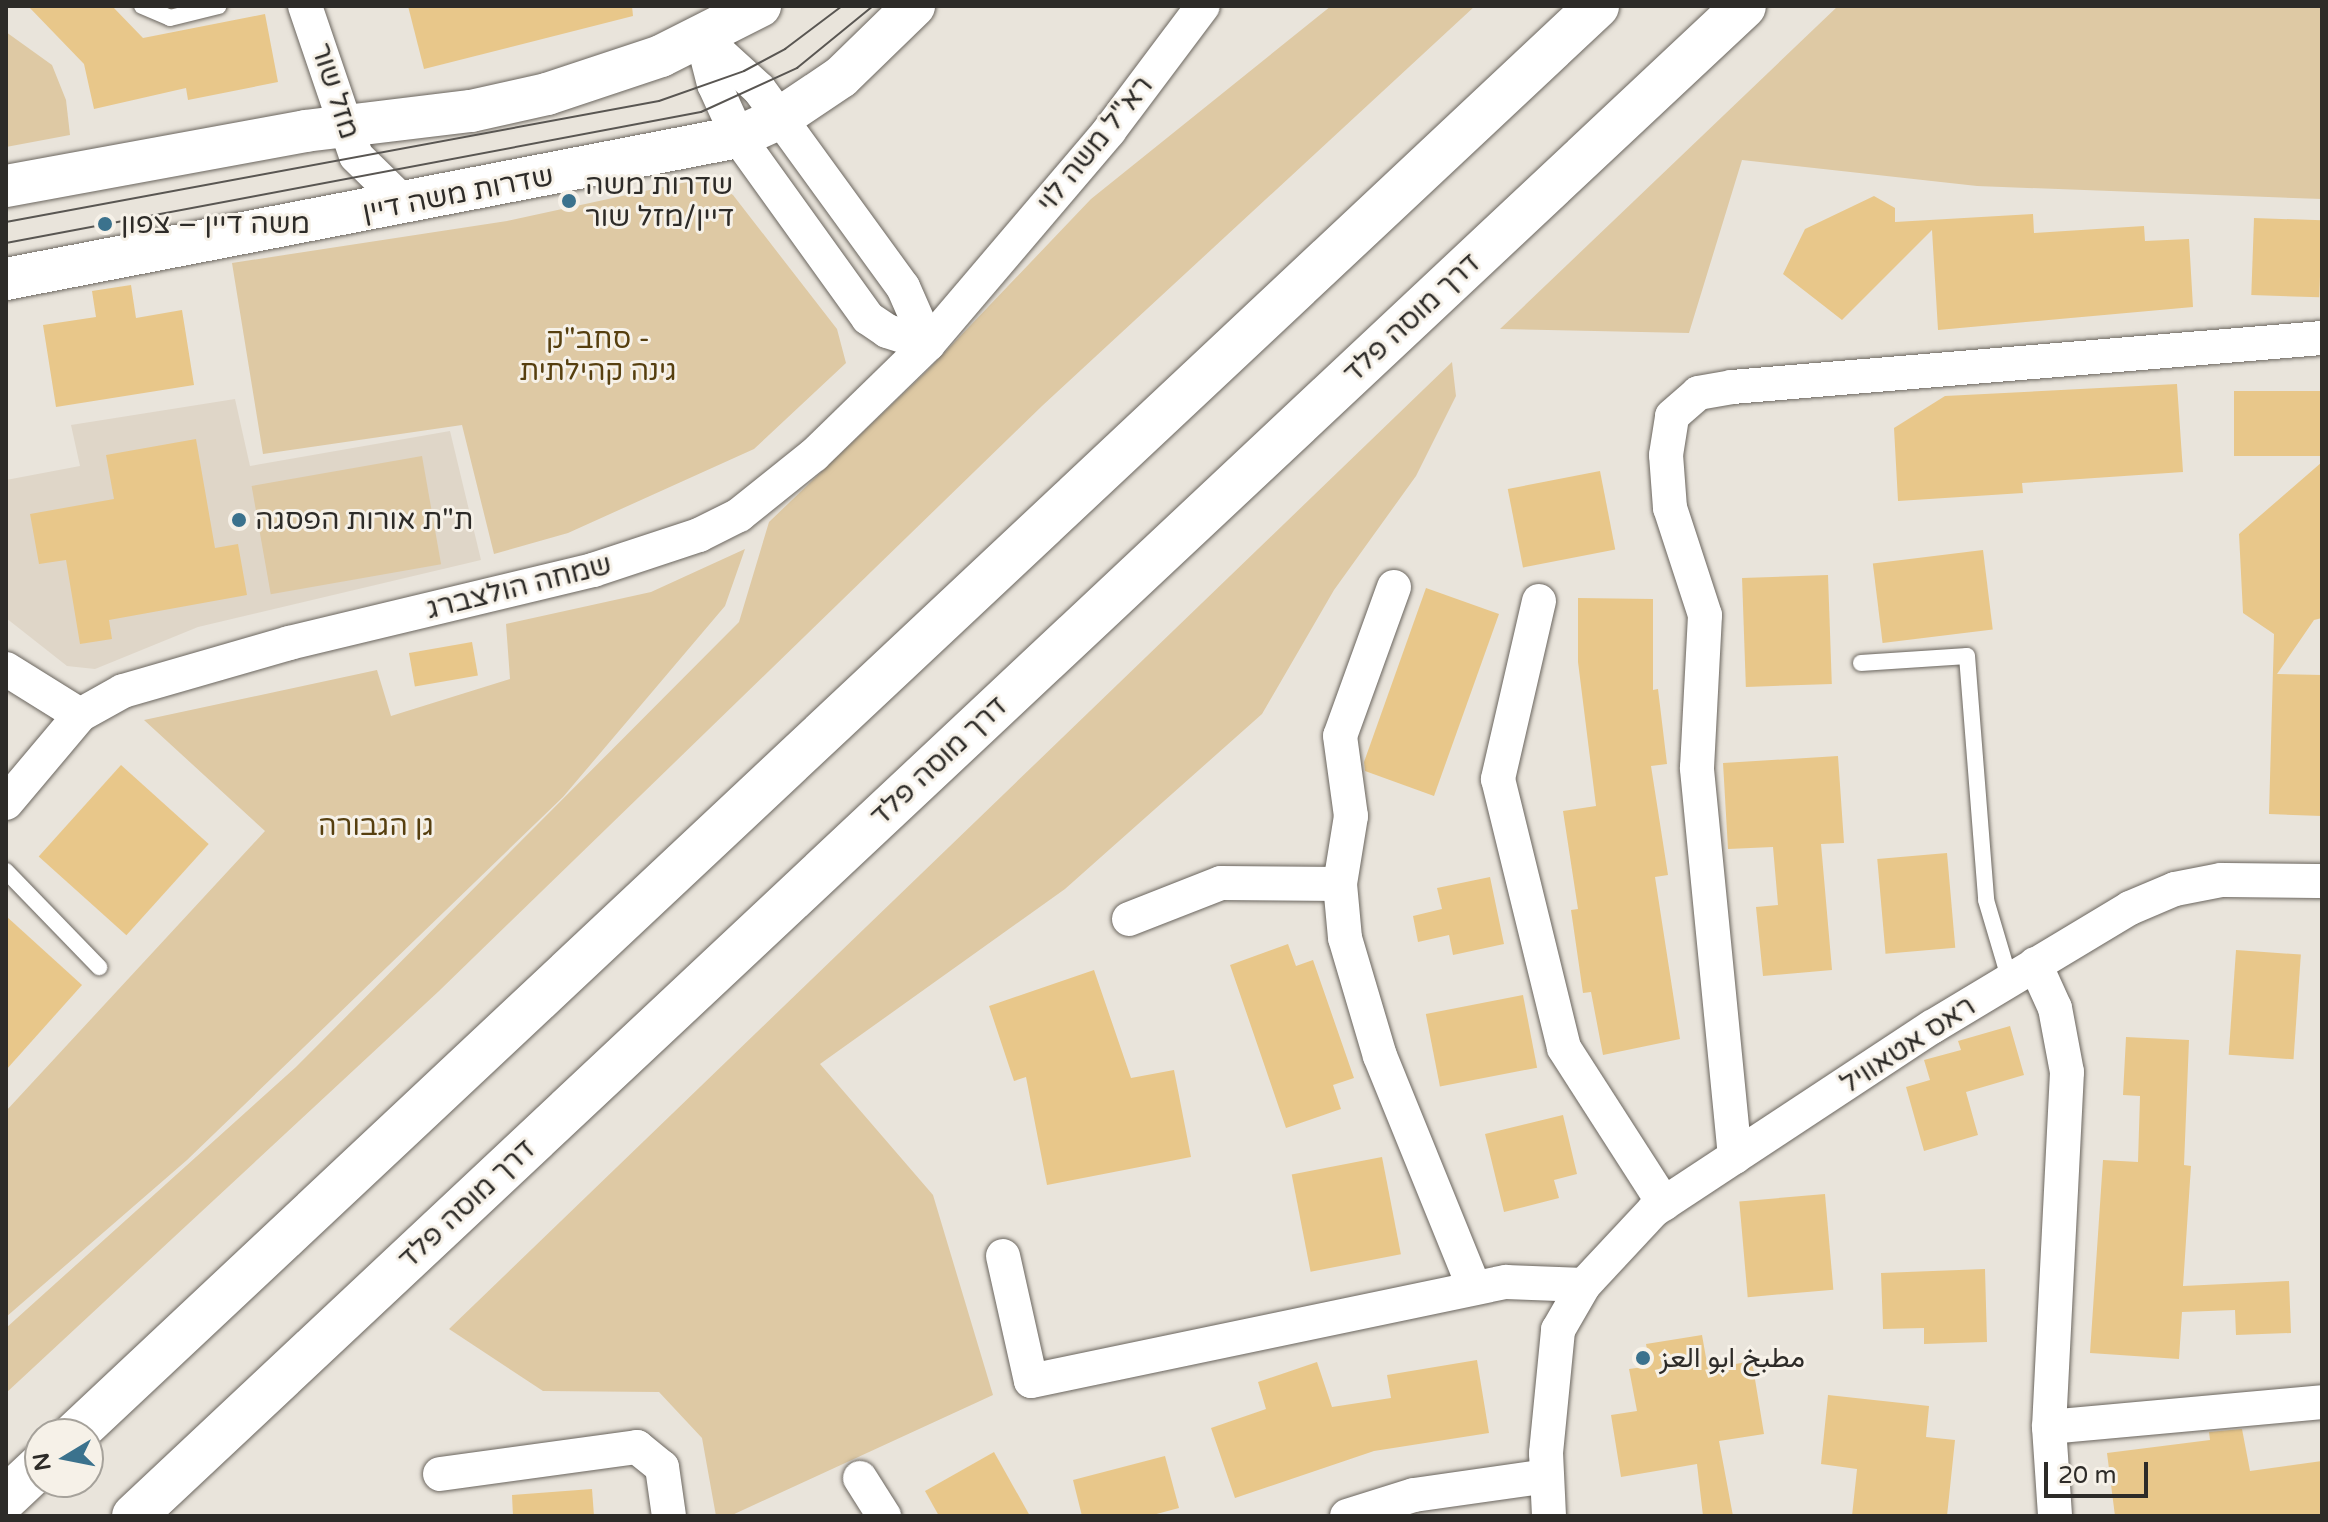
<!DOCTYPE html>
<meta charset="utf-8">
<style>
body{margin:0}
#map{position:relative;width:2328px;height:1522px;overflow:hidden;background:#e9e4db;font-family:"Varela Round",Vazirmatn,Heebo,sans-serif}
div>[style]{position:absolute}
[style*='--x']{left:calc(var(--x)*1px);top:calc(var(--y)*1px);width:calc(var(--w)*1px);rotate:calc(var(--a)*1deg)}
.built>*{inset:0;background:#dfd6c8}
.green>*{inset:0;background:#dec9a4;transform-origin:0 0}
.building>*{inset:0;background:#e8c78a;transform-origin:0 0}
.roads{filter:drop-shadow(0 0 2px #6b665f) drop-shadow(0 0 2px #6b665f)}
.service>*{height:16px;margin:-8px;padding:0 8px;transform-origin:8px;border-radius:8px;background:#fff}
.minor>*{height:34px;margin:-17px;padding:0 17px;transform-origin:17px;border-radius:17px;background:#fff}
.tertiary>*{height:42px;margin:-21px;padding:0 21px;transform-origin:21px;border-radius:21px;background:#fff}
.trunk>*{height:44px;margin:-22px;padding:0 22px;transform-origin:22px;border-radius:22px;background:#fff}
.tram>*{height:2px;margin:-1px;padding:0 1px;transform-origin:1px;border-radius:1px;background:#595652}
.dots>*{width:22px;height:22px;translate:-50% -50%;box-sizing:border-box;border:4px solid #f6f1e8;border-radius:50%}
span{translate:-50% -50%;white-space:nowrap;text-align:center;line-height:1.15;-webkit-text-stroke:6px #f6f1e8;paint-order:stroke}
.street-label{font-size:28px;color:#2d2b28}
.poi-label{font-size:28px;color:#2d2b28}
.left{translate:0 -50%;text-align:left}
.park-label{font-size:28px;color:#563f0f}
.frame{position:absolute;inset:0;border:8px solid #2d2b28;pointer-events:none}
.north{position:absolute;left:24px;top:1418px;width:80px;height:80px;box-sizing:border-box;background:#f6f1e8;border:2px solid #a6a29b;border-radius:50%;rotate:260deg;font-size:22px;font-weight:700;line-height:32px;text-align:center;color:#2d2b28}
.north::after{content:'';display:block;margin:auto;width:28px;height:36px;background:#3b728d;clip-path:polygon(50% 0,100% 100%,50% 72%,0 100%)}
.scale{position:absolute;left:2044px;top:1462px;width:104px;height:36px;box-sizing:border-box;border:4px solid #2d2b28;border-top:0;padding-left:10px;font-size:24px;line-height:28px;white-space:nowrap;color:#2d2b28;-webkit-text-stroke:6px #f6f1e8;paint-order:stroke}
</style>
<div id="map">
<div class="built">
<i style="clip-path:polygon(235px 399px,250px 466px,450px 431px,481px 560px,198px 627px,95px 669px,67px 666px,6px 618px,6px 480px,80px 466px,71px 425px)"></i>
</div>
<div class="green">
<i style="clip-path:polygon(1331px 6px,1475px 6px,1042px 406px,439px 991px,6px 1393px,6px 1328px,296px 1067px,739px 622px,769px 522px,928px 370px,1091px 199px)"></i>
<i style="clip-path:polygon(1838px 6px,2322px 6px,2322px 199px,1977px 186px,1742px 160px,1689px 333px,1500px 329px)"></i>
<i style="clip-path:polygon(6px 32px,52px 65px,66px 100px,70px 135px,6px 147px)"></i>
<i style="clip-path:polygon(705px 178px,733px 195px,837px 329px,846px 363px,754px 449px,568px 533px,494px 554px,462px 425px,263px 454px,232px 263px,507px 221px)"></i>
<i style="clip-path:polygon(1452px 362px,1456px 396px,1416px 476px,1334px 590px,1262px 714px,1065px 889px,820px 1064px,933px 1195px,993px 1395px,730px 1516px,716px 1516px,702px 1438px,659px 1392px,543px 1391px,449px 1329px)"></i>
<i style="left:422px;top:456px;width:110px;height:173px;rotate:80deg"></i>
<i style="clip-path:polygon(745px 549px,725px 606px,563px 797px,187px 1160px,6px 1317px,6px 1111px,265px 831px,144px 720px,377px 670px,391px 716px,510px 679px,506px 624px,651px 592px)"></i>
</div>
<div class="building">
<i style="clip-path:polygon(28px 6px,112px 6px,143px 38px,265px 14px,278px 82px,188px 100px,186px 88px,94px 109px,84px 64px)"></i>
<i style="clip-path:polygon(408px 6px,632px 6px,633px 16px,424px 69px)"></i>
<i style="clip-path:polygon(1874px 196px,1895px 208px,1895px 222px,2033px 214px,2034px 233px,2144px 226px,2145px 241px,2189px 239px,2193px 307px,1938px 330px,1932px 230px,1842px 320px,1783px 274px,1805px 229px)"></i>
<i style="left:2254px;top:218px;width:68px;height:77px;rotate:2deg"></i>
<i style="clip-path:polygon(131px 285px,136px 318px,182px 310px,194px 385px,56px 407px,43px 325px,96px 317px,92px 291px)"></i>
<i style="clip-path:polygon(2177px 384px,2183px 472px,2022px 483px,2023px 493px,1898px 501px,1894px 428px,1945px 396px)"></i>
<i style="left:2322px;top:391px;width:65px;height:88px;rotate:90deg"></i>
<i style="clip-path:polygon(196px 439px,215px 548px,238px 544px,247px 595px,109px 620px,112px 639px,80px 644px,66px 560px,39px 564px,30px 514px,114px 499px,106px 455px)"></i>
<i style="clip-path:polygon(2322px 462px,2322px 618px,2314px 620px,2277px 674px,2322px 675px,2322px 816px,2269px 814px,2274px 634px,2243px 613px,2239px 534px)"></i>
<i style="left:1600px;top:471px;width:80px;height:94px;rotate:79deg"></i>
<i style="left:1983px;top:550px;width:80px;height:111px;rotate:83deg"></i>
<i style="left:1828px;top:575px;width:109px;height:86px;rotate:88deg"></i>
<i style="clip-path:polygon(1426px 588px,1499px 614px,1434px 796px,1365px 771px,1364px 762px)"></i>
<i style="clip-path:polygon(1578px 598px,1653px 599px,1653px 690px,1658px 689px,1667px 764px,1651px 766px,1668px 875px,1655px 877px,1680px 1039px,1603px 1055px,1591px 992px,1583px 993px,1571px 910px,1578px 909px,1563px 811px,1596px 806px,1578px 662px)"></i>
<i style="left:472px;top:642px;width:34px;height:64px;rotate:80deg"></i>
<i style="clip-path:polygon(1838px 756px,1844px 843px,1821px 844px,1832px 970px,1763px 976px,1756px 907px,1778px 905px,1773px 847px,1728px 849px,1723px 763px)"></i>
<i style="left:121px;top:765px;width:118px;height:123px;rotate:42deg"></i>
<i style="left:1947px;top:853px;width:95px;height:70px;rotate:85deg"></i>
<i style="clip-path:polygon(1490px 877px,1504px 944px,1453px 955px,1449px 935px,1418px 942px,1413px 916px,1442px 909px,1437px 888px)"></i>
<i style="clip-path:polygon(6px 916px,82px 985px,6px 1070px)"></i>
<i style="clip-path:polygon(1288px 944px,1296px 966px,1313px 960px,1354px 1078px,1333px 1085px,1341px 1109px,1286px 1128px,1230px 965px)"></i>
<i style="left:2236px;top:950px;width:65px;height:105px;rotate:4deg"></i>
<i style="clip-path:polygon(1094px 970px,1131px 1078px,1174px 1070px,1191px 1157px,1047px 1185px,1026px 1077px,1014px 1081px,989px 1006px)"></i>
<i style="left:1523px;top:995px;width:74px;height:99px;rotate:79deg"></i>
<i style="clip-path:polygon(2010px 1026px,2024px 1075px,1966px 1092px,1978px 1135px,1924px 1151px,1906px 1087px,1930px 1080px,1924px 1060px,1961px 1050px,1958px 1041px)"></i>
<i style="clip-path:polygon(2126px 1037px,2189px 1040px,2184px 1165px,2191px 1166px,2183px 1286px,2289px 1281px,2291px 1333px,2236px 1335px,2235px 1310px,2182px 1312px,2179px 1359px,2090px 1353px,2103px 1160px,2138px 1162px,2140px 1096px,2123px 1095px)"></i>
<i style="clip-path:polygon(1563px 1115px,1577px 1174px,1554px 1180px,1559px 1198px,1504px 1212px,1485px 1134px)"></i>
<i style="left:1382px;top:1157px;width:99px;height:92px;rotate:79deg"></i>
<i style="left:1825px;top:1194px;width:96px;height:86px;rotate:85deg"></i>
<i style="clip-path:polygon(1985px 1269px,1987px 1342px,1924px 1344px,1924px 1328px,1883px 1329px,1881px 1273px)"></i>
<i style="clip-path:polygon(1702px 1335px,1708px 1369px,1752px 1361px,1764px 1434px,1719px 1441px,1733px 1516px,1703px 1516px,1697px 1464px,1621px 1477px,1611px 1415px,1637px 1411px,1629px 1369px,1650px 1366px,1646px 1344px)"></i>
<i style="clip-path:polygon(1477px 1360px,1489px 1433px,1374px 1451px,1235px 1498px,1211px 1428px,1266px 1409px,1258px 1382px,1317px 1362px,1332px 1407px,1391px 1398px,1387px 1375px)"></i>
<i style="clip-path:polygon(1828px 1395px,1929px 1406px,1926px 1437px,1955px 1440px,1947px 1516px,1852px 1516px,1857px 1469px,1821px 1464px)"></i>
<i style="clip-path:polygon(2242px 1429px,2250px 1471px,2322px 1461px,2322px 1516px,2115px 1516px,2107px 1453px,2210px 1440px,2209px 1432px)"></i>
<i style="clip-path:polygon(994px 1452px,1030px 1516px,939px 1516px,925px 1491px)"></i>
<i style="clip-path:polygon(1165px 1456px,1179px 1508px,1149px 1516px,1082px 1516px,1073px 1480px)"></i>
<i style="clip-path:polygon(592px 1489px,594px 1516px,513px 1516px,512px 1495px)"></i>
</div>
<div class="roads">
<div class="service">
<i style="--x:142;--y:6;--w:30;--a:23"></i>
<i style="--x:170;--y:18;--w:50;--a:-13.8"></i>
<i style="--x:1861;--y:663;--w:106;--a:-3.8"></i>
<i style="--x:1967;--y:656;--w:245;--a:85.5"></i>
<i style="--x:1986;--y:900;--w:84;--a:73.5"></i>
<i style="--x:6;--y:871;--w:134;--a:45.9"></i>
</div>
<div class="minor">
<i style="--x:305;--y:6;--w:158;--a:71.2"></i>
<i style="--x:356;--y:156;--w:70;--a:44.4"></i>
<i style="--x:702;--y:37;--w:49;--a:75.7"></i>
<i style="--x:714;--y:84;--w:58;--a:65.6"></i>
<i style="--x:738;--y:137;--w:223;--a:54.3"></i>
<i style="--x:868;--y:318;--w:23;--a:34"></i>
<i style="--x:887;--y:331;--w:43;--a:17.6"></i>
<i style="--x:702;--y:37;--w:77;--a:42.4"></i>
<i style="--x:759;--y:89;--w:245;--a:54"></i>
<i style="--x:903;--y:287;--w:62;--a:66.3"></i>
<i style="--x:1394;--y:587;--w:158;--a:109.9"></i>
<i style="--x:1340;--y:736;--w:81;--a:82.2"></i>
<i style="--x:1351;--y:816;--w:69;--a:99.2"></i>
<i style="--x:1340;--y:884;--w:54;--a:84.7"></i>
<i style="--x:1345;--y:938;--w:123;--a:73.5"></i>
<i style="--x:1380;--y:1056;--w:250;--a:67.9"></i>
<i style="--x:1539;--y:601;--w:183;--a:103"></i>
<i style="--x:1498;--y:779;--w:277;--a:76.2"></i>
<i style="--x:1564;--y:1048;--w:185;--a:57.3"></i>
<i style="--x:6;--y:669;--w:87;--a:31.9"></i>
<i style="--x:6;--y:803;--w:115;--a:-49.9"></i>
<i style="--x:80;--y:715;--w:49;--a:-29.2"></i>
<i style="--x:123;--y:691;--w:173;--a:-16.1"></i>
<i style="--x:289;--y:643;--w:313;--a:-13.5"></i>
<i style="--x:593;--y:570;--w:112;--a:-18.3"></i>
<i style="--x:699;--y:535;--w:45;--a:-26.6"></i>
<i style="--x:739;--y:515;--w:96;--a:-38.7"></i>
<i style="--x:814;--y:455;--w:159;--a:-44.2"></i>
<i style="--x:928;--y:344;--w:280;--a:-49.6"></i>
<i style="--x:1109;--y:131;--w:156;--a:-53.1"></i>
<i style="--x:1129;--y:919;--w:99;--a:-21.4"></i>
<i style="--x:1221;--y:883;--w:119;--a:0.5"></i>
<i style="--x:2035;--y:964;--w:48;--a:65.6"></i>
<i style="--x:2055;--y:1008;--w:65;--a:79.4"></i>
<i style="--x:2067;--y:1072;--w:355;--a:92.9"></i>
<i style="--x:2049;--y:1427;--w:89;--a:86.1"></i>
<i style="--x:1735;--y:1157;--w:391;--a:-95.6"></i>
<i style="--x:1697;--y:768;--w:153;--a:-87"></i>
<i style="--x:1705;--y:615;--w:113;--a:-108.1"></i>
<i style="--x:1670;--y:508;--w:53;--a:-94.3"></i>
<i style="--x:1666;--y:455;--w:39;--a:-81"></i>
<i style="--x:1672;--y:416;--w:35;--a:-41"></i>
<i style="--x:1698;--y:393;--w:35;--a:-10"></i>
<i style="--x:1732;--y:387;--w:592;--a:-4.75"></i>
<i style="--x:1003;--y:1256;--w:128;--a:77.4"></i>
<i style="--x:1031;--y:1381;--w:485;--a:-11.8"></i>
<i style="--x:1506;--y:1282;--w:78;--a:2.2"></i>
<i style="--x:2049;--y:1427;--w:274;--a:-5.2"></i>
<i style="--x:440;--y:1474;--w:199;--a:-7.8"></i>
<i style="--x:637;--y:1447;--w:32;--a:39"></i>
<i style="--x:662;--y:1467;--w:49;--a:81.9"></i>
<i style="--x:860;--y:1478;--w:45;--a:57.7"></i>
<i style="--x:1347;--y:1516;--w:70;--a:-17.4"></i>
<i style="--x:1414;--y:1495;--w:134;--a:-8.1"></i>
<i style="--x:1549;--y:1516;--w:63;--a:-92.7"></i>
<i style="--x:1546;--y:1453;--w:124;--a:-84.4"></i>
<i style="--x:1558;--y:1330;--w:52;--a:-60"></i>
<i style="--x:1584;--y:1285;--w:103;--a:-47"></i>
<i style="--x:1654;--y:1210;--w:333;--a:-33.4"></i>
<i style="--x:1932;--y:1027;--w:231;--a:-31"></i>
<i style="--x:2130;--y:908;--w:49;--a:-22.9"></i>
<i style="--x:2175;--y:889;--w:47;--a:-11.1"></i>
<i style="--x:2221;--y:880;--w:101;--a:0.6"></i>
</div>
<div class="tertiary">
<i style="--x:6;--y:186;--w:304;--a:-10.4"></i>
<i style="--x:305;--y:131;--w:167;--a:-6.9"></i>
<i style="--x:471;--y:111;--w:78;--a:-12.6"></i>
<i style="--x:547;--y:94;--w:120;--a:-18.4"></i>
<i style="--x:661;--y:56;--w:111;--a:-26.8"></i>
<i style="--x:6;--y:279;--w:746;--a:-10.98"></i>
<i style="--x:738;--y:137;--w:46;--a:-24.3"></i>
<i style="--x:780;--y:118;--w:73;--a:-33.9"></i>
<i style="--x:841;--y:77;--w:102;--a:-44.2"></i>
</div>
<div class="trunk">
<i style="--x:75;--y:1434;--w:2087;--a:-43.17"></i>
<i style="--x:6;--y:1498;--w:47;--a:-43.3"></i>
<i style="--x:134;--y:1516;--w:2207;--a:-43.16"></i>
</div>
</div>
<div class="tram">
<i style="--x:6;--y:222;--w:664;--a:-10.5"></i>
<i style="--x:659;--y:101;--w:90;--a:-19.4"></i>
<i style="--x:744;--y:71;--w:47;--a:-28.2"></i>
<i style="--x:785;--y:49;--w:71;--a:-37"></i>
<i style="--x:6;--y:243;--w:707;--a:-10.67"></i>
<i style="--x:701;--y:112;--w:106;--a:-24.6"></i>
<i style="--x:797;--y:68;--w:98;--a:-39.2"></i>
</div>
<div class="dots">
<i style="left:569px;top:201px;background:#3b728d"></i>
<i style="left:105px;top:224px;background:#3b728d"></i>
<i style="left:239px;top:520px;background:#3b728d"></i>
<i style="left:1643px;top:1358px;background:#3b728d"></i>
</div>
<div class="street-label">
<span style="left:335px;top:91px;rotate:72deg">מזל שור</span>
<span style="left:1095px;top:144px;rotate:-51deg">רא"ל משה לוי</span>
<span style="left:458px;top:194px;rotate:-11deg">שדרות משה דיין</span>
<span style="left:1412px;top:318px;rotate:-43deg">דרך מוסה פלד</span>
<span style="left:519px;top:587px;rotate:-14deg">שמחה הולצברג</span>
<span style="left:939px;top:761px;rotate:-43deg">דרך מוסה פלד</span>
<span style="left:1908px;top:1045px;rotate:-33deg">ראס אטאוויל</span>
<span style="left:467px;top:1204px;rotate:-43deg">דרך מוסה פלד</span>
</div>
<div class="poi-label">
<span class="left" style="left:585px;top:201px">שדרות משה<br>דיין/מזל שור</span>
<span class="left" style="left:121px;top:224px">משה דיין – צפון</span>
<span class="left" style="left:255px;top:520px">ת"ת אורות הפסגה</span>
<span class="left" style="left:1659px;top:1358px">مطبخ ابو العز</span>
</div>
<div class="park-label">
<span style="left:598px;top:355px">סחב"ק -<br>גינה קהילתית</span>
<span style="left:376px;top:826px">גן הגבורה</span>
</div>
<div class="frame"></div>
<div class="north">N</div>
<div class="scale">20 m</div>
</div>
